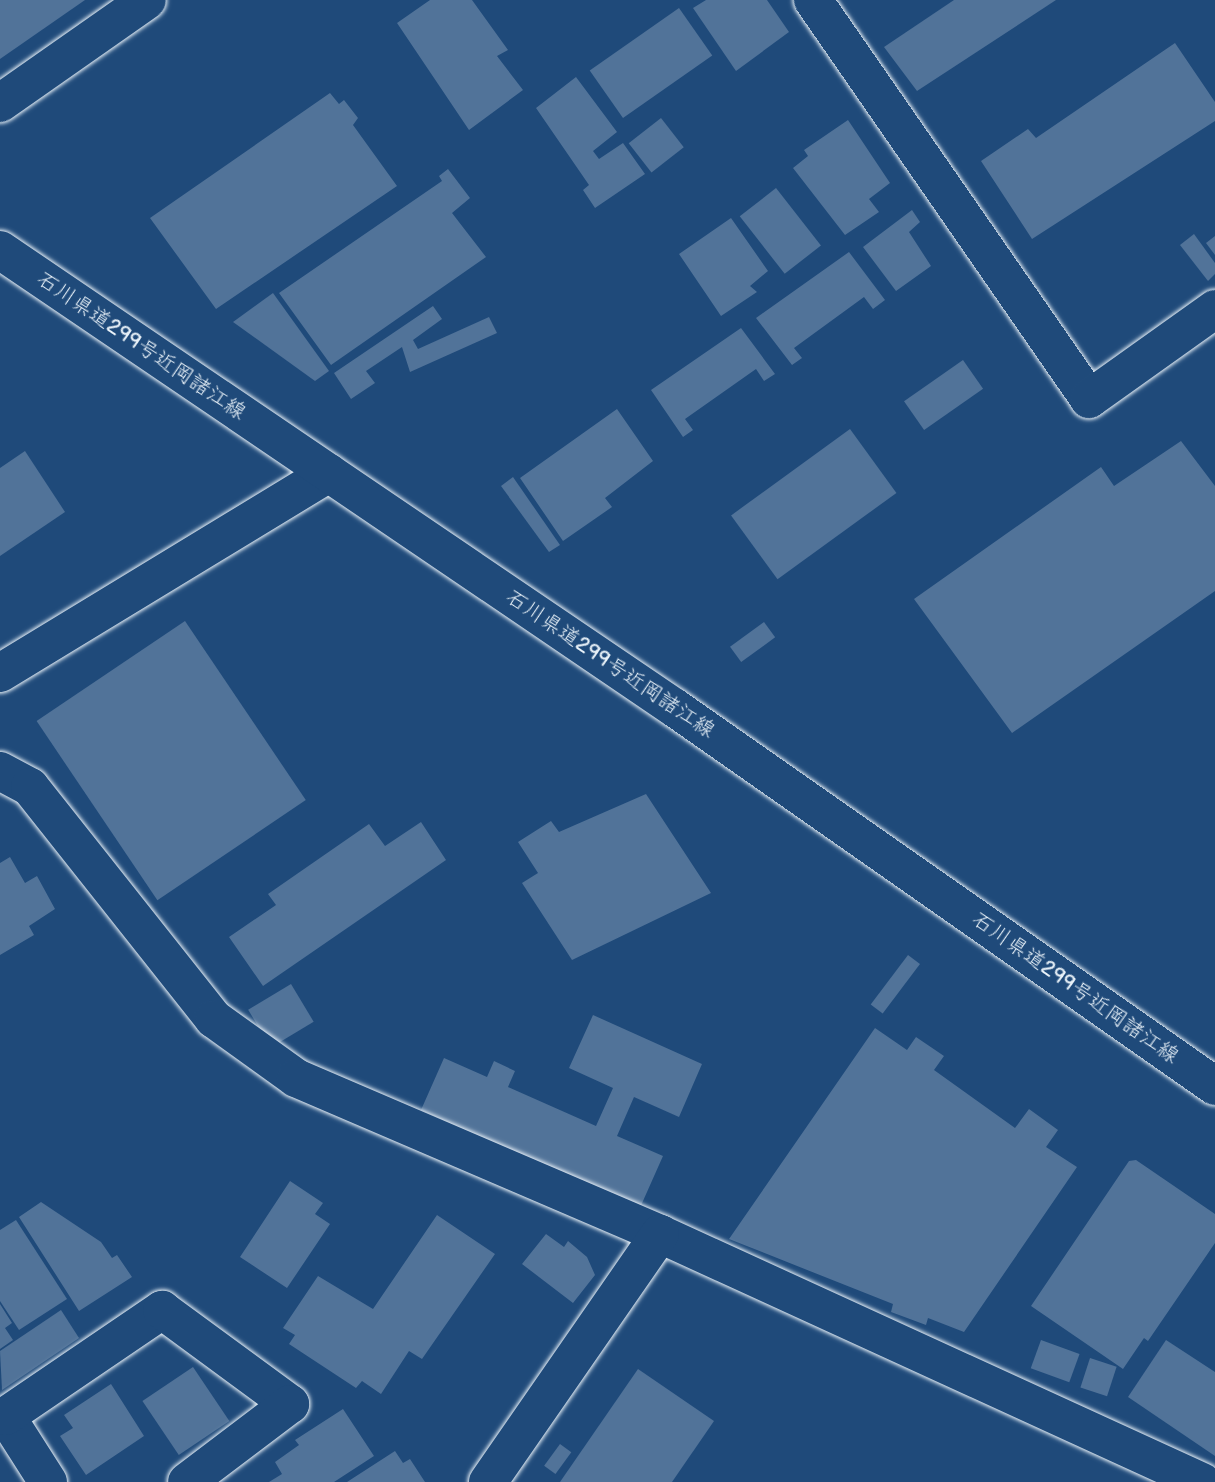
<!DOCTYPE html>
<meta charset="utf-8">
<style>
body{margin:0}
#map{position:relative;width:1215px;height:1482px;overflow:hidden;background:#1f4a7a;font-family:"Balsamiq Sans","Klee One",sans-serif}
div>[style]{position:absolute}
[style*='--x']{left:calc(var(--x)*1px);top:calc(var(--y)*1px);width:calc(var(--w)*1px);rotate:calc(var(--a)*1deg)}
.building>*{inset:0;background:#517399;transform-origin:0 0}
.roads{filter:drop-shadow(0 0 2px #e8f1f8) drop-shadow(0 0 2px #e8f1f8)}
.street>*{height:38px;margin:-19px;padding:0 19px;transform-origin:19px;border-radius:19px;background:#1f4a7a}
.secondary>*{height:38px;margin:-19px;padding:0 19px;transform-origin:19px;border-radius:19px;background:#1f4a7a}
span{translate:-50% -50%;white-space:nowrap;text-align:center;line-height:1.15;-webkit-text-stroke:5px #1f4a7a;paint-order:stroke}
.street-label{font-size:21px;color:#e8f1f8}
</style>
<div id="map">
<div class="building">
<i style="clip-path:polygon(0 0,85px 0,0 59px)"></i>
<i style="clip-path:polygon(430px 0,472px 0,508px 50px,497px 56px,523px 90px,469px 130px,397px 23px)"></i>
<i style="clip-path:polygon(706px 0,767px 0,789px 32px,736px 71px,693px 8px)"></i>
<i style="clip-path:polygon(954px 0,1056px 0,917px 91px,884px 47px)"></i>
<i style="left:679px;top:8px;width:58px;height:109px;rotate:55deg"></i>
<i style="clip-path:polygon(1175px 43px,1215px 102px,1215px 121px,1032px 239px,981px 161px,1028px 129px,1036px 138px)"></i>
<i style="clip-path:polygon(576px 77px,617px 132px,593px 151px,599px 159px,623px 143px,645px 174px,595px 208px,583px 190px,589px 185px,536px 108px)"></i>
<i style="clip-path:polygon(330px 93px,339px 104px,344px 100px,358px 118px,353px 125px,397px 186px,216px 309px,150px 218px)"></i>
<i style="left:661px;top:118px;width:37px;height:41px;rotate:52deg"></i>
<i style="clip-path:polygon(848px 120px,890px 183px,869px 199px,879px 212px,845px 235px,793px 168px,808px 156px,804px 150px)"></i>
<i style="clip-path:polygon(448px 169px,470px 198px,452px 213px,486px 257px,331px 365px,279px 293px,442px 181px,439px 176px)"></i>
<i style="left:776px;top:188px;width:73px;height:46px;rotate:52deg"></i>
<i style="clip-path:polygon(912px 210px,920px 222px,909px 232px,931px 266px,896px 291px,863px 247px)"></i>
<i style="clip-path:polygon(731px 218px,768px 271px,750px 286px,757px 292px,721px 316px,679px 254px)"></i>
<i style="clip-path:polygon(1194px 234px,1215px 263px,1215px 274px,1208px 281px,1180px 245px)"></i>
<i style="clip-path:polygon(1215px 236px,1215px 255px,1206px 243px)"></i>
<i style="clip-path:polygon(849px 252px,885px 300px,873px 309px,864px 297px,794px 348px,802px 358px,792px 365px,756px 318px)"></i>
<i style="clip-path:polygon(273px 293px,329px 371px,315px 381px,233px 322px)"></i>
<i style="clip-path:polygon(433px 306px,442px 319px,413px 340px,418px 349px,489px 317px,497px 333px,410px 372px,402px 347px,366px 371px,375px 383px,351px 399px,334px 373px)"></i>
<i style="clip-path:polygon(741px 328px,775px 374px,764px 381px,756px 369px,685px 419px,693px 430px,683px 437px,651px 390px)"></i>
<i style="left:963px;top:360px;width:35px;height:72px;rotate:55deg"></i>
<i style="clip-path:polygon(617px 409px,653px 461px,605px 498px,612px 507px,563px 541px,520px 478px)"></i>
<i style="left:850px;top:429px;width:79px;height:147px;rotate:54deg"></i>
<i style="clip-path:polygon(1181px 441px,1215px 486px,1215px 591px,1012px 733px,914px 599px,1101px 467px,1114px 486px)"></i>
<i style="clip-path:polygon(25px 451px,65px 512px,0 556px,0 468px)"></i>
<i style="clip-path:polygon(513px 477px,560px 545px,549px 552px,501px 486px)"></i>
<i style="left:185px;top:621px;width:216px;height:179px;rotate:56deg"></i>
<i style="left:764px;top:622px;width:19px;height:42px;rotate:54deg"></i>
<i style="clip-path:polygon(646px 794px,711px 893px,572px 960px,522px 883px,538px 873px,518px 842px,551px 821px,559px 832px)"></i>
<i style="clip-path:polygon(421px 822px,446px 860px,263px 986px,229px 937px,276px 905px,268px 894px,369px 824px,385px 846px)"></i>
<i style="clip-path:polygon(10px 857px,25px 883px,37px 876px,55px 909px,29px 926px,34px 935px,0 955px,0 863px)"></i>
<i style="left:908px;top:955px;width:15px;height:62px;rotate:37deg"></i>
<i style="left:291px;top:984px;width:44px;height:50px;rotate:59deg"></i>
<i style="clip-path:polygon(593px 1015px,702px 1064px,679px 1117px,634px 1097px,617px 1136px,663px 1156px,639px 1210px,421px 1110px,444px 1058px,487px 1077px,494px 1061px,515px 1071px,508px 1087px,596px 1126px,613px 1088px,569px 1068px)"></i>
<i style="clip-path:polygon(875px 1028px,907px 1050px,916px 1037px,944px 1056px,934px 1070px,1015px 1128px,1029px 1109px,1058px 1130px,1046px 1147px,1077px 1167px,964px 1332px,928px 1318px,926px 1325px,891px 1312px,893px 1304px,729px 1239px)"></i>
<i style="clip-path:polygon(1136px 1160px,1215px 1214px,1215px 1243px,1148px 1341px,1144px 1338px,1123px 1369px,1031px 1306px,1129px 1161px)"></i>
<i style="clip-path:polygon(290px 1181px,323px 1203px,315px 1214px,330px 1224px,287px 1288px,240px 1257px)"></i>
<i style="clip-path:polygon(41px 1202px,101px 1242px,112px 1258px,117px 1255px,132px 1277px,79px 1311px,19px 1217px)"></i>
<i style="clip-path:polygon(437px 1215px,495px 1254px,422px 1359px,409px 1351px,381px 1394px,362px 1381px,356px 1388px,289px 1344px,295px 1335px,283px 1328px,318px 1276px,373px 1309px)"></i>
<i style="clip-path:polygon(16px 1220px,67px 1299px,19px 1330px,0 1301px,0 1230px)"></i>
<i style="clip-path:polygon(546px 1234px,564px 1247px,568px 1241px,587px 1257px,595px 1275px,573px 1303px,522px 1264px)"></i>
<i style="clip-path:polygon(0 1304px,12px 1323px,5px 1328px,13px 1340px,0 1349px)"></i>
<i style="clip-path:polygon(61px 1310px,79px 1338px,2px 1390px,0 1351px)"></i>
<i style="left:1041px;top:1340px;width:41px;height:30px;rotate:20deg"></i>
<i style="clip-path:polygon(1166px 1340px,1215px 1372px,1215px 1456px,1128px 1397px)"></i>
<i style="left:1090px;top:1358px;width:28px;height:31px;rotate:18deg"></i>
<i style="left:193px;top:1367px;width:65px;height:61px;rotate:56deg"></i>
<i style="clip-path:polygon(638px 1369px,714px 1421px,672px 1482px,560px 1482px)"></i>
<i style="clip-path:polygon(111px 1384px,144px 1436px,86px 1475px,60px 1436px,73px 1428px,64px 1415px)"></i>
<i style="clip-path:polygon(343px 1409px,374px 1456px,334px 1482px,269px 1482px,282px 1474px,275px 1462px,299px 1445px,295px 1440px)"></i>
<i style="left:560px;top:1444px;width:14px;height:27px;rotate:36deg"></i>
<i style="clip-path:polygon(395px 1451px,403px 1463px,410px 1459px,425px 1482px,347px 1482px)"></i>
</div>
<div class="roads">
<div class="street">
<i style="--x:813;--y:0;--w:485;--a:55.3"></i>
<i style="--x:1089;--y:399;--w:155;--a:-35.5"></i>
<i style="--x:0;--y:103;--w:179;--a:-35"></i>
<i style="--x:0;--y:673;--w:385;--a:-31.3"></i>
<i style="--x:0;--y:771;--w:34;--a:28"></i>
<i style="--x:30;--y:787;--w:296;--a:51.6"></i>
<i style="--x:214;--y:1019;--w:101;--a:35.7"></i>
<i style="--x:296;--y:1078;--w:396;--a:23.2"></i>
<i style="--x:660;--y:1234;--w:596;--a:24.59"></i>
<i style="--x:48;--y:1482;--w:78;--a:-122.5"></i>
<i style="--x:6;--y:1416;--w:189;--a:-34.2"></i>
<i style="--x:162;--y:1310;--w:159;--a:36.3"></i>
<i style="--x:290;--y:1404;--w:129;--a:142.9"></i>
<i style="--x:488;--y:1482;--w:302;--a:-55.3"></i>
</div>
<div class="secondary">
<i style="--x:0;--y:250;--w:816;--a:34.16"></i>
<i style="--x:675;--y:708;--w:659;--a:34.99"></i>
</div>
</div>
<div class="street-label">
<span style="left:141px;top:346px;rotate:34deg">石川県道299号近岡諸江線</span>
<span style="left:610px;top:664px;rotate:34deg">石川県道299号近岡諸江線</span>
<span style="left:1075px;top:988px;rotate:35deg">石川県道299号近岡諸江線</span>
</div>
</div>
